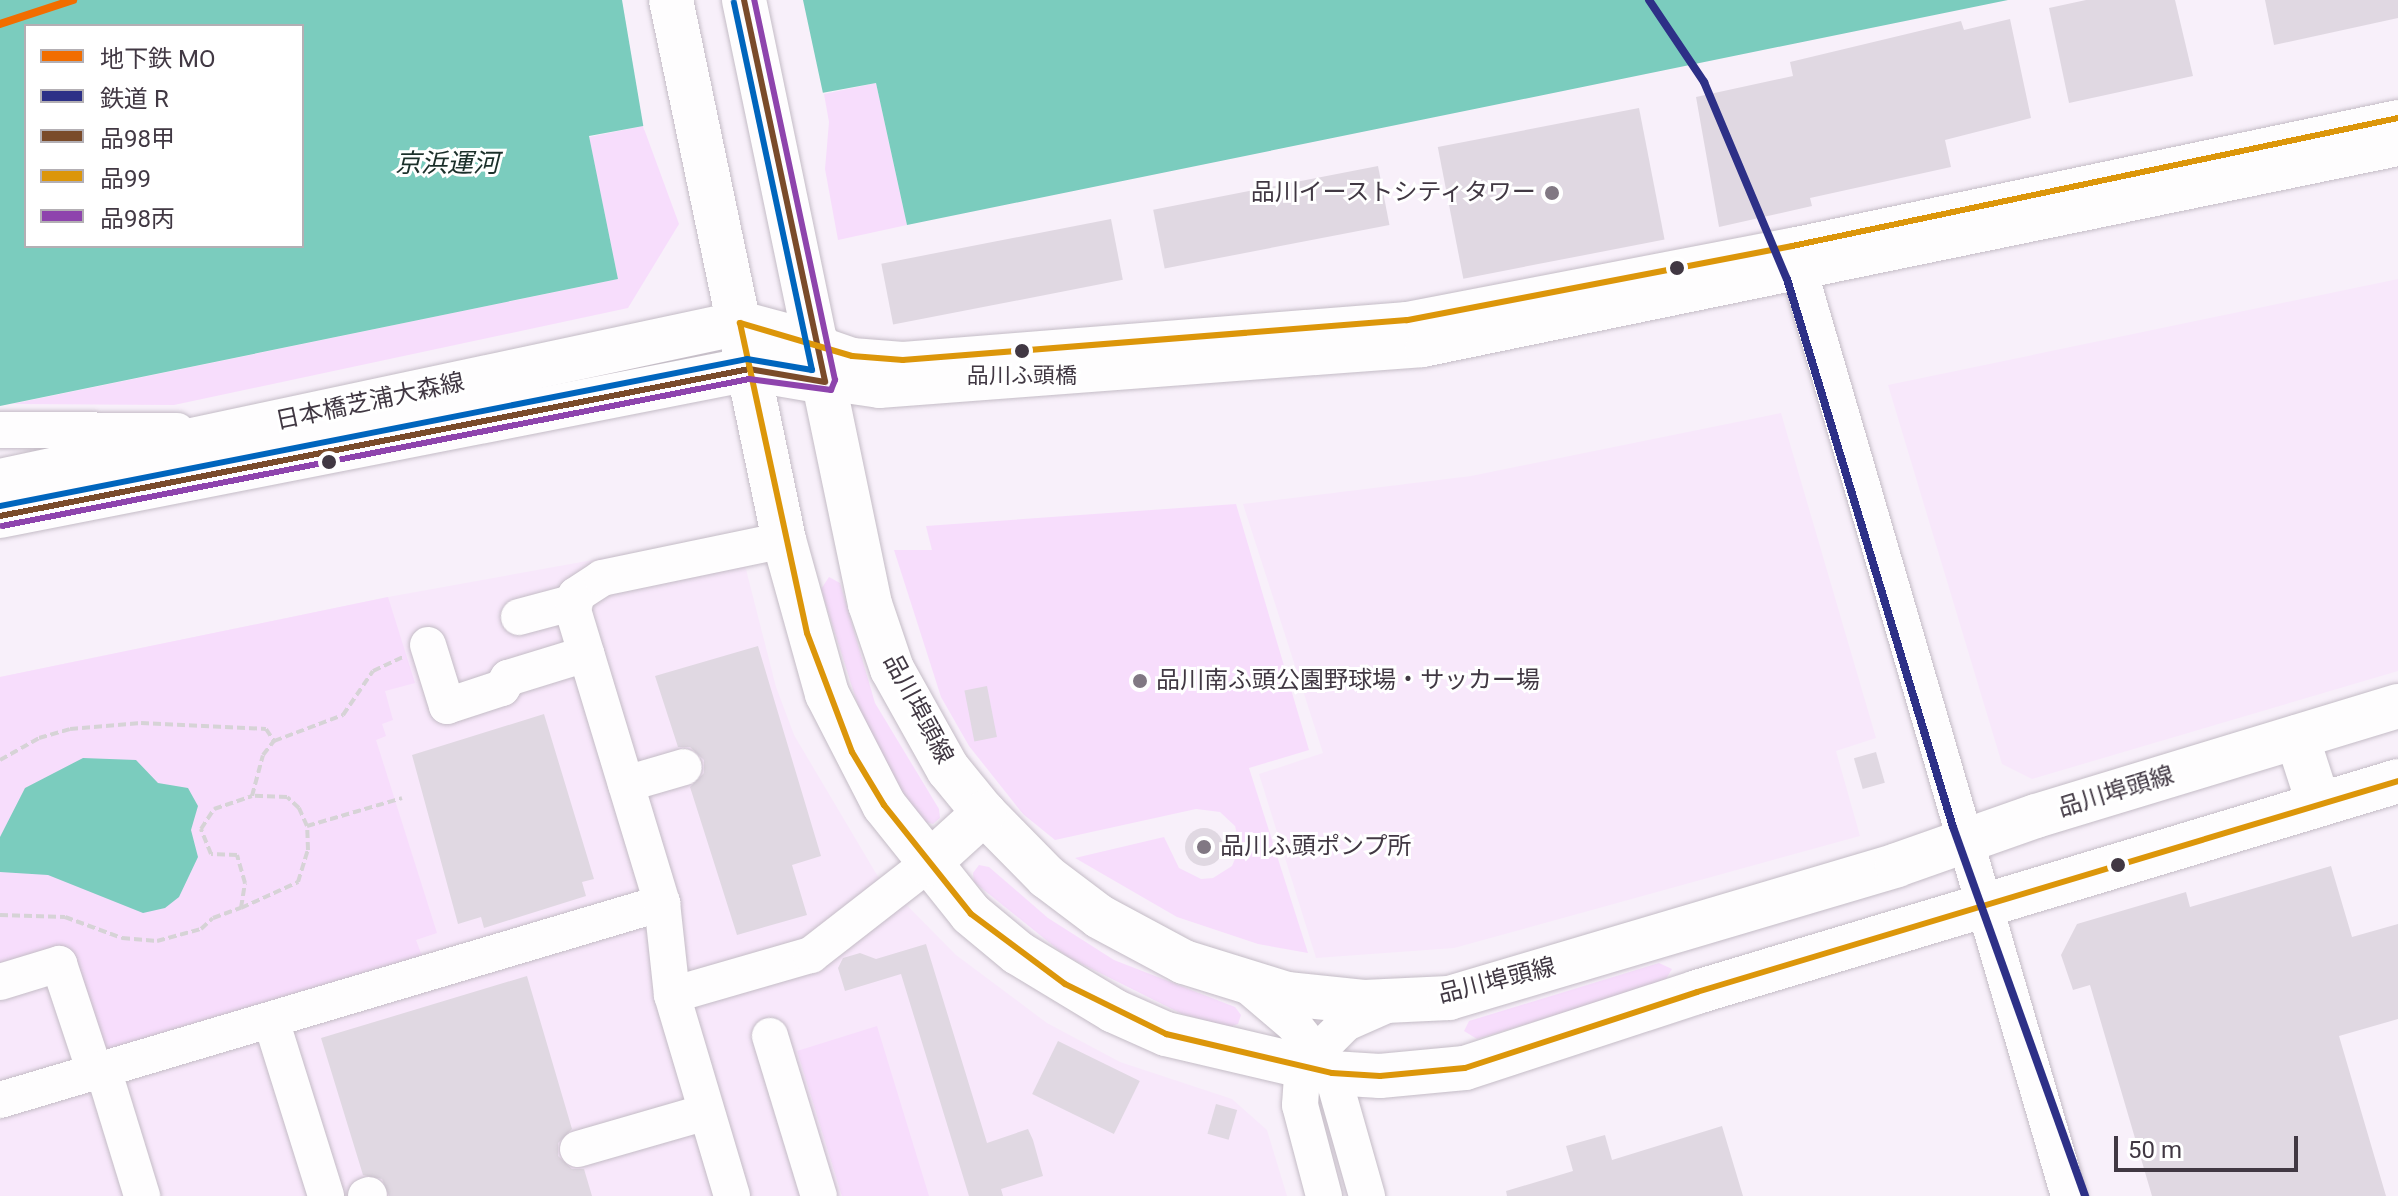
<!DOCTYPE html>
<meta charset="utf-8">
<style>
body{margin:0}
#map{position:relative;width:2398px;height:1196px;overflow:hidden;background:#f8f0fa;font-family:Roboto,"Noto Sans JP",sans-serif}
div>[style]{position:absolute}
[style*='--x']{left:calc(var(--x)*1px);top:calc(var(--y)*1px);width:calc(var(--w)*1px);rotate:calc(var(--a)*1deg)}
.built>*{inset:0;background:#f8e8fb}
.green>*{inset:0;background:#f7ddfc}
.water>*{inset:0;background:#7bccbe}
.pier>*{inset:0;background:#f8f0fa}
.building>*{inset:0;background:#e0d8e2;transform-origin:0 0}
.round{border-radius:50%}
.path>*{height:4px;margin-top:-2px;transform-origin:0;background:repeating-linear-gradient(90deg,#d6d3d6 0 8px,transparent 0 12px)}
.roads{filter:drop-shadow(0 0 2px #c4bcc6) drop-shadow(0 0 2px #c4bcc6)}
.minor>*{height:36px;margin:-18px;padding:0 18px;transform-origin:18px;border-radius:18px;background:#fefdfe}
.major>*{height:44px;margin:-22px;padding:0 22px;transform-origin:22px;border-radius:22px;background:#fefdfe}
.bus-1>*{height:6px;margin:-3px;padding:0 3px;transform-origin:3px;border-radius:3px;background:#7a4b2a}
.bus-2>*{height:6px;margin:-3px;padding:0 3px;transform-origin:3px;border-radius:3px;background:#dc960a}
.bus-3>*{height:6px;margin:-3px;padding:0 3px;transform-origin:3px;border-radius:3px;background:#8e44ad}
.bus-4>*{height:6px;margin:-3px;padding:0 3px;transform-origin:3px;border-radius:3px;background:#0065bd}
.rail-1>*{height:8px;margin:-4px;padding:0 4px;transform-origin:4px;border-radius:4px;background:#2d3087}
.metro-1>*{height:8px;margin:-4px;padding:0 4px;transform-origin:4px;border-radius:4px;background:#f16d00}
.dots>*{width:22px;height:22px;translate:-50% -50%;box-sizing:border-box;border:4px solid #fff;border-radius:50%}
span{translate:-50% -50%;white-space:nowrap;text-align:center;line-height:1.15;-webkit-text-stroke:6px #fff;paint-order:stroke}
.bus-label{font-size:22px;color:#413843}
.poi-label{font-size:24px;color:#413843}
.right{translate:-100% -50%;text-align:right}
.left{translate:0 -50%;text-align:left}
.street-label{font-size:24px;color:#413843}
.water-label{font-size:26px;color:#1b2f2a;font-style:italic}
.legend{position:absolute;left:24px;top:24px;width:280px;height:224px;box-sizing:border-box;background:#fff;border:2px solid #b3afb4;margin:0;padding:10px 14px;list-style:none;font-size:24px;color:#413843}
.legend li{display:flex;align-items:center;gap:16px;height:40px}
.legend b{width:40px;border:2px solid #b3afb4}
.scale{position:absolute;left:2114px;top:1136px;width:184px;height:36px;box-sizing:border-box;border:4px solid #413843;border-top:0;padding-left:10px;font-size:24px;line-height:28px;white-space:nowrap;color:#413843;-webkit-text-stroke:6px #fff;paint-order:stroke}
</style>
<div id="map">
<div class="built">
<i style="clip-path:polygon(2398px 279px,2398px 671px,2032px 779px,2002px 764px,1888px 385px)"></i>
<i style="clip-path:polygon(1781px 413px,1876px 738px,1836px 751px,1860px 836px,1454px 948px,1316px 958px,1259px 774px,1323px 753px,1243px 504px,1471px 476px)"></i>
<i style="clip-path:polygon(737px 534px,776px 687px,794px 735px,877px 875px,956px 955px,1047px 1023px,1120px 1062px,1232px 1099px,1267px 1130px,1287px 1196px,0 1196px,0 677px,388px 597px)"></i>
</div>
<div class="green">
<i style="clip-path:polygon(876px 83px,907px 225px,838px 240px,825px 169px,829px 122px,824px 94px)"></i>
<i style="clip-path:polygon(643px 126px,679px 224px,628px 308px,174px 405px,12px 404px,618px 279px,589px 137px)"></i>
<i style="clip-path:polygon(1236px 504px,1309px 750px,1249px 768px,1308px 953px,1258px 944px,1177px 917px,1075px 858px,1164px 837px,1179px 868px,1201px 879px,1213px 878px,1232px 866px,1240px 847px,1235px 826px,1220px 812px,1196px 809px,1055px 840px,1023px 814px,969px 746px,941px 697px,894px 550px,932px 550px,926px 526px)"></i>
<i style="clip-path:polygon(829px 577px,840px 583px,875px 703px,939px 809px,940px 818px,933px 824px,922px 821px,899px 786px,860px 712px,821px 589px)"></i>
<i style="clip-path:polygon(388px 597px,415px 683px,385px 691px,393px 720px,382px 724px,386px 736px,376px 740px,437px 933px,416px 940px,422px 956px,99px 1056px,66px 951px,0 970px,0 677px)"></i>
<i style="clip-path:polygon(979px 865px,989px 867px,1048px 918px,1114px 960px,1235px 1007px,1241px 1015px,1238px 1024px,1229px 1027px,1182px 1014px,1066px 956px,974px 882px,973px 873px)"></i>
<i style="clip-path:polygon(1659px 963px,1672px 969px,1664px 982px,1477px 1039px,1464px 1031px,1469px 1021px)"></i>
<i style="clip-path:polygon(877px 1026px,929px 1196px,842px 1196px,797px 1051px)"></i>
</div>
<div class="water">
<i style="clip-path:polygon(evenodd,0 0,2008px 0,907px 225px,876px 83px,589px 136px,618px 279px,0 406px,0 0,26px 26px,302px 26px,302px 246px,26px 246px,26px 26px)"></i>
<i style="clip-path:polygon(83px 758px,136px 760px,158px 783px,188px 788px,198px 806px,191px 830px,198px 857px,179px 897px,165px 908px,143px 913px,48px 875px,0 872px,0 837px,25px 788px)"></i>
</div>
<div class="pier">
<i style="clip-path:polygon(622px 0,803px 0,824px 98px,644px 130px)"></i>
</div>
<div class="building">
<i style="clip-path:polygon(2086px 0,2175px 0,2193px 76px,2069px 103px,2049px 8px)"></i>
<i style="clip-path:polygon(2265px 0,2398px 0,2398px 18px,2274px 45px)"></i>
<i style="clip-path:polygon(2010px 19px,2031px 118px,1945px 140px,1951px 167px,1810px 198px,1812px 206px,1719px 227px,1696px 97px,1793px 76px,1790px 62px,1961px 21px,1964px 30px)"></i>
<i style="left:1639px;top:108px;width:134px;height:205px;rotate:79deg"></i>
<i style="left:1378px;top:166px;width:60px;height:229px;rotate:79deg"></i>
<i style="left:1111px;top:219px;width:62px;height:234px;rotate:79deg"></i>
<i style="clip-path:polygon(758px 646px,821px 856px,792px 865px,807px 915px,737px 935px,690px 787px,704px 773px,704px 760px,690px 747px,678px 747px,655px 676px)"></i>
<i style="left:987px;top:686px;width:52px;height:23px;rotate:79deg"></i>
<i style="clip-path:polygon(544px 714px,594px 879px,582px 882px,586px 896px,484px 928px,481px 917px,458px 924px,412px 755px)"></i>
<i style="left:1876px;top:752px;width:32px;height:23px;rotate:74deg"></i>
<i class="round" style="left:1185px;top:828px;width:38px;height:38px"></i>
<i style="clip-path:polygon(2331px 866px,2352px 937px,2398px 924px,2398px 1019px,2339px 1036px,2386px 1196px,2152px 1196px,2090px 985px,2073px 990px,2061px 955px,2077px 924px,2186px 892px,2190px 907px)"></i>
<i style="clip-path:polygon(926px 944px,987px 1143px,1028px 1129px,1033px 1140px,1043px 1176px,1001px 1189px,1003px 1196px,969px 1196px,901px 974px,845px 991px,838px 968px,843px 958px,860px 953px,876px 959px)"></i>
<i style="clip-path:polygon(527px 976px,572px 1129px,558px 1143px,558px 1156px,572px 1169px,584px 1169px,592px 1196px,389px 1196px,382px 1179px,363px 1175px,321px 1038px)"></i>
<i style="left:1058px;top:1041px;width:91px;height:59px;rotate:26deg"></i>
<i style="left:1216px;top:1104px;width:22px;height:31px;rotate:16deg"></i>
<i style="clip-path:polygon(1722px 1126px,1743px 1196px,1507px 1196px,1506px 1191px,1573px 1171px,1566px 1146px,1605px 1135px,1612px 1160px)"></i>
</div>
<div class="path">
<i style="--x:0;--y:760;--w:45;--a:-29.4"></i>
<i style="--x:39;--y:738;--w:32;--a:-16"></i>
<i style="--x:70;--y:729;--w:71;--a:-4.8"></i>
<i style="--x:141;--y:723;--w:125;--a:2.7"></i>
<i style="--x:266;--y:729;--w:14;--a:56"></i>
<i style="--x:307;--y:826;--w:99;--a:-16.4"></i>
<i style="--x:241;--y:908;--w:63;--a:-24.5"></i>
<i style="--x:298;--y:882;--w:34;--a:-73"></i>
<i style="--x:308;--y:850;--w:24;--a:-92"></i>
<i style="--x:307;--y:826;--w:20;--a:-114"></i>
<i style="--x:299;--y:808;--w:16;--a:-137"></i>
<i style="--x:287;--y:797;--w:35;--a:-178"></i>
<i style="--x:0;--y:915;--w:65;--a:1.8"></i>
<i style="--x:65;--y:917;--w:61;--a:20.2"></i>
<i style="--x:122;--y:938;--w:35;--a:5"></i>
<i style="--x:157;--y:941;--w:46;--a:-15.3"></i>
<i style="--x:201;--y:929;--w:16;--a:-43"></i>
<i style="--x:213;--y:918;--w:30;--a:-20"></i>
<i style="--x:241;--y:908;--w:25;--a:-81"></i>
<i style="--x:245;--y:883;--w:29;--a:-106"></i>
<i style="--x:237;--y:855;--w:26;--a:-178"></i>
<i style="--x:211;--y:854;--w:27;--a:-112"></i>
<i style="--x:201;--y:829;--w:24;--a:-57"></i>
<i style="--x:214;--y:809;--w:40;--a:-18.9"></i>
<i style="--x:252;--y:796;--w:42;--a:-75"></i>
<i style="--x:263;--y:755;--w:18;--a:-52"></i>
<i style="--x:274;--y:741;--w:74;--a:-20.6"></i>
<i style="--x:343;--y:715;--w:53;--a:-55.7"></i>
<i style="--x:373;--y:671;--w:33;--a:-25"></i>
</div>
<div class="roads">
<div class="minor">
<i style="--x:1793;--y:249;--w:986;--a:73.75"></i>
<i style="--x:818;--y:344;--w:36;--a:19"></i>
<i style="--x:852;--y:356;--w:51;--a:4.5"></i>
<i style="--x:903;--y:360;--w:506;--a:-4.54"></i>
<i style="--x:1407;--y:320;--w:392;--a:-10.9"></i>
<i style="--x:1792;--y:246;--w:619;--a:-11.93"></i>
<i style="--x:825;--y:382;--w:55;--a:8.4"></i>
<i style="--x:879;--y:390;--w:546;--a:-4.31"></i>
<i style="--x:1423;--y:349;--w:996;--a:-11.65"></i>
<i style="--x:0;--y:430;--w:177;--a:0.3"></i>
<i style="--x:519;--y:617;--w:58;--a:-15"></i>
<i style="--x:428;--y:645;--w:64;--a:72.7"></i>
<i style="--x:447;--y:706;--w:58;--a:-18.1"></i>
<i style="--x:502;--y:688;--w:12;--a:-59"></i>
<i style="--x:508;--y:678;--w:82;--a:-17.1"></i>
<i style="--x:626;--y:784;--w:60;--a:-16.3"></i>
<i style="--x:0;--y:982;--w:62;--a:-17"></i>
<i style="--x:59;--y:964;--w:114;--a:71.6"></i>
<i style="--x:1246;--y:984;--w:63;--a:40.5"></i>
<i style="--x:1294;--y:1025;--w:61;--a:51.6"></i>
<i style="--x:1332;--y:1073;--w:128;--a:74.1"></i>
<i style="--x:672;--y:995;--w:145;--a:-16.1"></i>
<i style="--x:811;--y:955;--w:148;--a:-37.9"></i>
<i style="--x:271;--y:1020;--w:184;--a:72.6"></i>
<i style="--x:770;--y:1036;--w:167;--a:73"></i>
<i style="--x:103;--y:1069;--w:133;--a:72.9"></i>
<i style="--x:0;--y:1100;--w:691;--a:-16.57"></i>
<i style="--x:578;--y:1149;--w:133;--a:-16.1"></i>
<i style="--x:366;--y:1196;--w:3;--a:-18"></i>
<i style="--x:732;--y:1196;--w:210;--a:-106.6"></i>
<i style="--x:672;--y:995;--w:93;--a:-96.2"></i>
<i style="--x:662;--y:903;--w:306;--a:-106.9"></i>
<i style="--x:573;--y:610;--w:15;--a:-79"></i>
<i style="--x:576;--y:595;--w:31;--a:-33"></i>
<i style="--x:602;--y:578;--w:186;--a:-11.8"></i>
<i style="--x:1324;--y:1196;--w:94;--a:-104.8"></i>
<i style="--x:1300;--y:1105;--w:39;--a:-86"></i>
<i style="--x:1303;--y:1066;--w:61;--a:-45"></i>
<i style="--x:1346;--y:1023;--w:47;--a:-23.8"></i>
</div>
<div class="major">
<i style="--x:671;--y:0;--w:552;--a:78.18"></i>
<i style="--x:784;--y:540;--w:160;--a:74.4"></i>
<i style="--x:827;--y:694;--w:125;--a:62.8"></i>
<i style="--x:884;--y:805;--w:139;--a:51.4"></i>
<i style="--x:971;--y:914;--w:61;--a:39.7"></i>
<i style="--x:1018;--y:953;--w:112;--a:31.1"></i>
<i style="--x:1114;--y:1011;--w:57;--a:23.9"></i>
<i style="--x:1166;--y:1034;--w:171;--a:13.2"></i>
<i style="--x:1332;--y:1073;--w:48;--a:3.6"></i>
<i style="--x:1380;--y:1076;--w:85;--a:-5.4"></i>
<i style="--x:1465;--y:1068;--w:244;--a:-18.1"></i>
<i style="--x:1697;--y:992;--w:732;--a:-16.75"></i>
<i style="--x:744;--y:0;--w:617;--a:78.22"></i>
<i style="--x:870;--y:604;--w:69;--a:71.3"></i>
<i style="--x:892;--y:669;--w:115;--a:60.8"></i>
<i style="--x:948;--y:769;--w:57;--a:50.7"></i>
<i style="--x:984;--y:813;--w:90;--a:45.5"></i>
<i style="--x:1047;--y:877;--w:66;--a:37"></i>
<i style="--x:1100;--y:917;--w:95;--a:28.2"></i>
<i style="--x:1184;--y:962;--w:108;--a:17.3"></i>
<i style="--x:1287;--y:994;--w:77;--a:5.9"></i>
<i style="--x:1364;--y:1002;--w:85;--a:-2.7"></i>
<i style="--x:1449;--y:998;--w:467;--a:-16.5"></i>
<i style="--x:1897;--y:865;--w:147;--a:-19.4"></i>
<i style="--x:2036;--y:816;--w:378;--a:-16.9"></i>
<i style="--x:0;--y:481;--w:757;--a:-12.05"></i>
<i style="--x:740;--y:323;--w:81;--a:15.1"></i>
<i style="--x:0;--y:516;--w:763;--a:-11.1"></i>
<i style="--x:749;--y:369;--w:77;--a:9.7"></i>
<i style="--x:2297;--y:737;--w:71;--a:72.1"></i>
<i style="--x:928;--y:864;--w:76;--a:-42.3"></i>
</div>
</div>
<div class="bus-1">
<i style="--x:744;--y:0;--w:390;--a:78"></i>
<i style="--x:0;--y:516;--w:763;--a:-11.1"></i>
<i style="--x:749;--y:369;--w:77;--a:9.7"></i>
</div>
<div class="bus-2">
<i style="--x:2398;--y:118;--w:619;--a:168.07"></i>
<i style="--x:1792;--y:246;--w:392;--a:169.1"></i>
<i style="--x:1407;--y:320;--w:506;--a:175.46"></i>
<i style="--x:903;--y:360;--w:51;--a:-175.5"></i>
<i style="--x:852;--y:356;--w:117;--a:-163.6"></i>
<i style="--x:740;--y:323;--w:317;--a:77.8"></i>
<i style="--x:807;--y:633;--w:127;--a:69.3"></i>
<i style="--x:852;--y:752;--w:62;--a:58.9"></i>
<i style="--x:884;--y:805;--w:139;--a:51.4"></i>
<i style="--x:971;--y:914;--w:117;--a:36.7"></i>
<i style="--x:1065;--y:984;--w:113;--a:26.3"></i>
<i style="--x:1166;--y:1034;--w:171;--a:13.2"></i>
<i style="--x:1332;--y:1073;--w:48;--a:3.6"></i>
<i style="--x:1380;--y:1076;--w:85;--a:-5.4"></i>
<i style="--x:1465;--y:1068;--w:244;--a:-18.1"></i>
<i style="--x:1697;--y:992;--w:732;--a:-16.75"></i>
</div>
<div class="bus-3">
<i style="--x:2;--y:526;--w:761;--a:-11.13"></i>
<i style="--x:749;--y:379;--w:83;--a:7.6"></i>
<i style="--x:831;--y:390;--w:11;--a:-68"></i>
<i style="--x:835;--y:380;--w:389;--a:-102"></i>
</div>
<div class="bus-4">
<i style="--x:0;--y:506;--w:761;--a:-11.13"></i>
<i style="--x:747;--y:359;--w:66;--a:9.6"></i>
<i style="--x:812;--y:370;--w:376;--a:-102"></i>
</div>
<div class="rail-1">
<i style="--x:1649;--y:0;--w:99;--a:56.1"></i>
<i style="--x:1704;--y:82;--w:214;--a:67.2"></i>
<i style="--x:1787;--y:279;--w:573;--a:73.15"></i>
<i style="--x:1953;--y:827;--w:392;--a:70.3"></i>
</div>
<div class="metro-1">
<i style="--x:0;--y:24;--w:77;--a:-18.2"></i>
</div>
<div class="dots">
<i style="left:1552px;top:193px;background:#817883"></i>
<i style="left:1677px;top:268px;background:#413843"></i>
<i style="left:1022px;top:351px;background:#413843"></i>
<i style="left:329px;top:462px;background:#413843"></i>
<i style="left:1140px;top:681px;background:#817883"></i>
<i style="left:1204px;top:847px;background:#817883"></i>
<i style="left:2118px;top:865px;background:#413843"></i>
</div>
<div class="bus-label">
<span style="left:1022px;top:376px">品川ふ頭橋</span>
</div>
<div class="poi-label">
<span class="right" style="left:1536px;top:193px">品川イーストシティタワー</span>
<span class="left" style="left:1156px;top:681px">品川南ふ頭公園野球場・サッカー場</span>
<span class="left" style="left:1220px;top:847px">品川ふ頭ポンプ所</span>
</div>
<div class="street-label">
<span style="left:370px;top:402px;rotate:-12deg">日本橋芝浦大森線</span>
<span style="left:918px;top:709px;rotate:62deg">品川埠頭線</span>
<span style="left:2116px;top:792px;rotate:-17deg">品川埠頭線</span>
<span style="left:1497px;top:981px;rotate:-14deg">品川埠頭線</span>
</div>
<div class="water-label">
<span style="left:447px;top:164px">京浜運河</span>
</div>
<ul class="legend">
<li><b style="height:10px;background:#f16d00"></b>地下鉄 MO</li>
<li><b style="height:10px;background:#2d3087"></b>鉄道 R</li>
<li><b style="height:10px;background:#7a4b2a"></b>品98甲</li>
<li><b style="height:10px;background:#dc960a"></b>品99</li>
<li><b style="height:10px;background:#8e44ad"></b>品98丙</li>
</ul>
<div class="scale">50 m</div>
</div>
